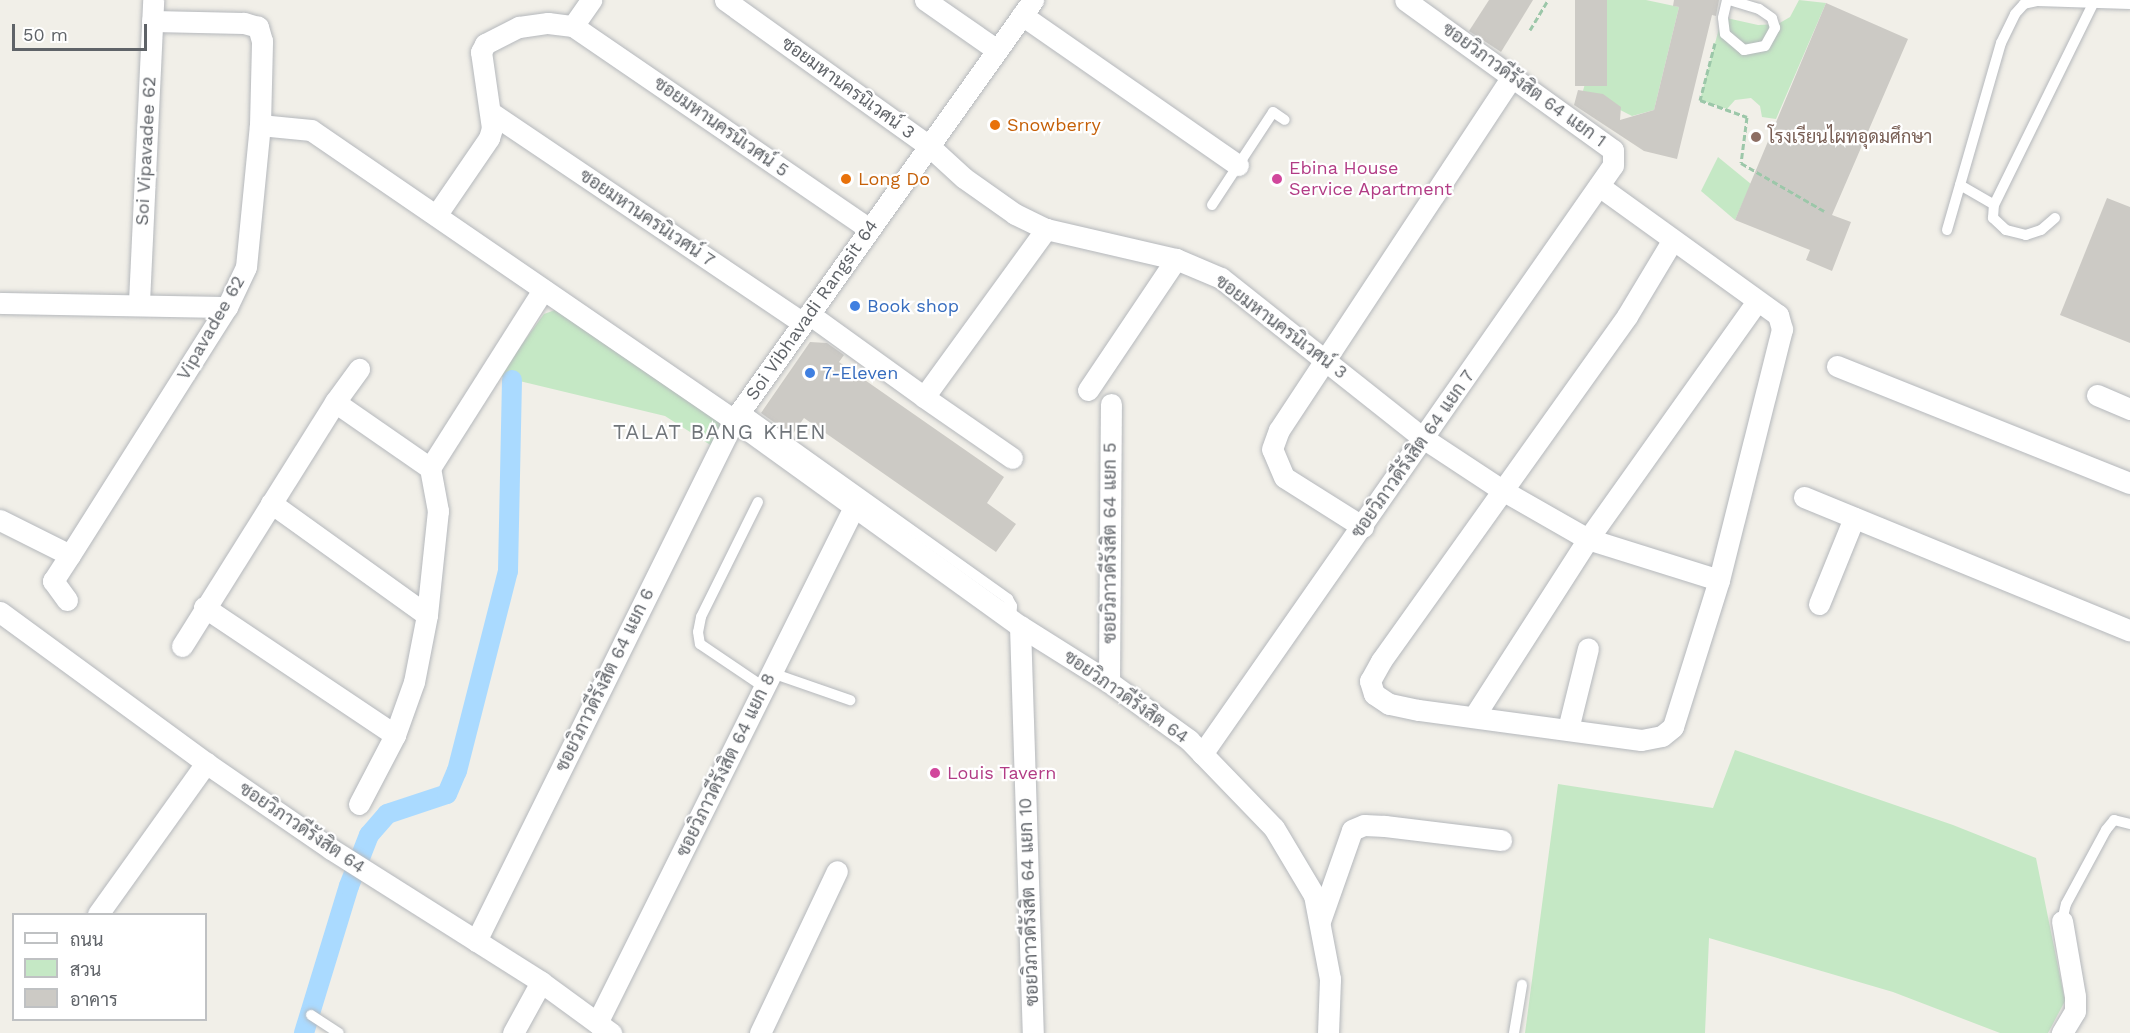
<!DOCTYPE html>
<meta charset="utf-8">
<style>
body{margin:0}
#map{position:relative;width:2130px;height:1033px;overflow:hidden;background:#f1efe8;font-family:"Work Sans",Sarabun,sans-serif}
div>[style]{position:absolute}
[style*='--x']{left:calc(var(--x)*1px);top:calc(var(--y)*1px);width:calc(var(--w)*1px);rotate:calc(var(--a)*1deg)}
.green>*{inset:0;background:#c5e8c5}
.canal>*{height:20px;margin:-10px;padding:0 10px;transform-origin:10px;border-radius:10px;background:#aadaff}
.building>*{inset:0;background:#cccac5;transform-origin:0 0}
.path>*{height:3px;margin-top:-1.5px;transform-origin:0;background:repeating-linear-gradient(90deg,#9cc7a9 0 6px,transparent 0 9px)}
.roads{filter:drop-shadow(0 0 2px #b5b8bc) drop-shadow(0 0 2px #b5b8bc)}
.lane>*{height:10px;margin:-5px;padding:0 5px;transform-origin:5px;border-radius:5px;background:#fff}
.street>*{height:21px;margin:-10.5px;padding:0 10.5px;transform-origin:10.5px;border-radius:10.5px;background:#fff}
.dots>*{width:16px;height:16px;translate:-50% -50%;box-sizing:border-box;border:3px solid #fff;border-radius:50%}
span{translate:-50% -50%;white-space:nowrap;text-align:center;line-height:1.15;-webkit-text-stroke:4.5px #fff;paint-order:stroke}
.street-label{font-size:18px;color:#5f6368}
.food-label{font-size:18px;color:#c56008}
.left{translate:0 -50%;text-align:left}
.education-label{font-size:18px;color:#785e54}
.hotel-label{font-size:18px;color:#b23c85}
.shop-label{font-size:18px;color:#366cbe}
.quarter-label{font-size:21px;color:#70757a;letter-spacing:1.5px}
.legend{position:absolute;left:12px;top:913px;width:195px;height:108px;box-sizing:border-box;background:#fff;border:2px solid #bfc1c3;margin:0;padding:8px 10px;list-style:none;font-size:18px;color:#5f6368}
.legend li{display:flex;align-items:center;gap:12px;height:30px}
.legend b{width:30px;border:2px solid #bfc1c3}
.scale{position:absolute;left:12px;top:24px;width:135px;height:27px;box-sizing:border-box;border:3px solid #5f6368;border-top:0;padding-left:8px;font-size:18px;line-height:21px;white-space:nowrap;color:#5f6368;-webkit-text-stroke:4px #fff;paint-order:stroke}
</style>
<div id="map">
<div class="green">
<i style="clip-path:polygon(1607px 0,1646px 0,1679px 7px,1654px 110px,1632px 116px,1583px 91px)"></i>
<i style="clip-path:polygon(1799px 0,1826px 3px,1776px 119px,1762px 117px,1760px 106px,1751px 98px,1735px 100px,1727px 109px,1700px 100px,1722px 17px,1758px 25px,1778px 24px,1790px 17px)"></i>
<i style="clip-path:polygon(1718px 157px,1751px 184px,1735px 220px,1701px 191px)"></i>
<i style="clip-path:polygon(555px 310px,723px 425px,712px 446px,665px 416px,499px 376px,544px 314px)"></i>
<i style="clip-path:polygon(1735px 750px,1953px 825px,2036px 858px,2065px 1001px,2048px 1033px,2000px 1033px,1893px 992px,1709px 938px,1705px 1033px,1525px 1033px,1558px 784px,1713px 808px)"></i>
</div>
<div class="canal">
<i style="--x:304;--y:1033;--w:154;--a:-73"></i>
<i style="--x:349;--y:886;--w:55;--a:-68.6"></i>
<i style="--x:369;--y:835;--w:28;--a:-49"></i>
<i style="--x:387;--y:814;--w:63;--a:-18.4"></i>
<i style="--x:447;--y:794;--w:25;--a:-67"></i>
<i style="--x:457;--y:771;--w:206;--a:-75.7"></i>
<i style="--x:508;--y:571;--w:191;--a:-88.8"></i>
</div>
<div class="building">
<i style="clip-path:polygon(1489px 0,1533px 0,1501px 52px,1469px 31px)"></i>
<i style="left:1575px;top:0;width:32px;height:86px"></i>
<i style="clip-path:polygon(1674px 0,1719px 0,1716px 16px,1712px 15px,1677px 159px,1644px 151px,1574px 105px,1578px 90px,1603px 94px,1621px 107px,1620px 120px,1654px 110px,1679px 7px,1673px 6px)"></i>
<i style="clip-path:polygon(1826px 3px,1908px 39px,1832px 215px,1851px 222px,1832px 271px,1806px 260px,1810px 250px,1735px 220px)"></i>
<i style="clip-path:polygon(2107px 198px,2130px 207px,2130px 343px,2060px 315px)"></i>
<i style="clip-path:polygon(810px 342px,827px 343px,844px 355px,839px 362px,1004px 477px,987px 503px,1016px 524px,996px 552px,804px 418px,792px 435px,761px 413px)"></i>
</div>
<div class="path">
<i style="--x:1530;--y:30;--w:35;--a:-59"></i>
<i style="--x:1715;--y:43;--w:59;--a:104.7"></i>
<i style="--x:1700;--y:100;--w:50;--a:19.9"></i>
<i style="--x:1747;--y:117;--w:46;--a:97.4"></i>
<i style="--x:1741;--y:163;--w:96;--a:30"></i>
</div>
<div class="roads">
<div class="lane">
<i style="--x:1727;--y:0;--w:18;--a:103"></i>
<i style="--x:1723;--y:18;--w:16;--a:83"></i>
<i style="--x:1725;--y:34;--w:25;--a:40"></i>
<i style="--x:1744;--y:50;--w:21;--a:-11"></i>
<i style="--x:1765;--y:46;--w:21;--a:-61"></i>
<i style="--x:1775;--y:28;--w:10;--a:-107"></i>
<i style="--x:1772;--y:18;--w:16;--a:-145"></i>
<i style="--x:1759;--y:9;--w:31;--a:-163"></i>
<i style="--x:1960;--y:185;--w:39;--a:30"></i>
<i style="--x:1212;--y:205;--w:111;--a:-56.7"></i>
<i style="--x:1273;--y:112;--w:14;--a:34"></i>
<i style="--x:2055;--y:218;--w:18;--a:139"></i>
<i style="--x:2041;--y:230;--w:16;--a:162"></i>
<i style="--x:2026;--y:235;--w:21;--a:-166"></i>
<i style="--x:2006;--y:230;--w:18;--a:-137"></i>
<i style="--x:1993;--y:218;--w:13;--a:-86"></i>
<i style="--x:1994;--y:205;--w:224;--a:-63.8"></i>
<i style="--x:1947;--y:230;--w:195;--a:-73.9"></i>
<i style="--x:2001;--y:43;--w:32;--a:-64"></i>
<i style="--x:2015;--y:14;--w:13;--a:-48"></i>
<i style="--x:2024;--y:4;--w:13;--a:-13"></i>
<i style="--x:2037;--y:1;--w:93;--a:1.8"></i>
<i style="--x:742;--y:409;--w:327;--a:35.5"></i>
<i style="--x:1008;--y:599;--w:8;--a:60"></i>
<i style="--x:1012;--y:606;--w:13;--a:94"></i>
<i style="--x:758;--y:502;--w:128;--a:116.4"></i>
<i style="--x:701;--y:617;--w:15;--a:101"></i>
<i style="--x:698;--y:632;--w:12;--a:81"></i>
<i style="--x:700;--y:644;--w:78;--a:34.1"></i>
<i style="--x:772;--y:673;--w:83;--a:19.1"></i>
<i style="--x:2062;--y:921;--w:17;--a:-77"></i>
<i style="--x:2066;--y:904;--w:84;--a:-61.6"></i>
<i style="--x:2106;--y:830;--w:13;--a:-51"></i>
<i style="--x:2114;--y:820;--w:16;--a:14"></i>
<i style="--x:311;--y:1015;--w:33;--a:33"></i>
<i style="--x:1514;--y:1033;--w:49;--a:-80.5"></i>
</div>
<div class="street">
<i style="--x:725;--y:0;--w:251;--a:35.6"></i>
<i style="--x:929;--y:146;--w:47;--a:42.4"></i>
<i style="--x:964;--y:178;--w:62;--a:35.2"></i>
<i style="--x:1015;--y:214;--w:34;--a:26"></i>
<i style="--x:1046;--y:229;--w:133;--a:13"></i>
<i style="--x:1176;--y:259;--w:49;--a:22.9"></i>
<i style="--x:1221;--y:278;--w:258;--a:38.4"></i>
<i style="--x:1423;--y:438;--w:95;--a:33.4"></i>
<i style="--x:1502;--y:490;--w:99;--a:29.7"></i>
<i style="--x:1588;--y:539;--w:137;--a:17.4"></i>
<i style="--x:925;--y:0;--w:88;--a:34.8"></i>
<i style="--x:1022;--y:15;--w:263;--a:34.8"></i>
<i style="--x:573;--y:26;--w:359;--a:34.4"></i>
<i style="--x:490;--y:112;--w:377;--a:34"></i>
<i style="--x:260;--y:125;--w:51;--a:5.6"></i>
<i style="--x:311;--y:130;--w:513;--a:34.43"></i>
<i style="--x:734;--y:420;--w:352;--a:35.8"></i>
<i style="--x:1020;--y:626;--w:105;--a:32.2"></i>
<i style="--x:1109;--y:682;--w:99;--a:35.9"></i>
<i style="--x:1189;--y:740;--w:122;--a:46"></i>
<i style="--x:1274;--y:828;--w:78;--a:59.2"></i>
<i style="--x:1314;--y:895;--w:86;--a:79.2"></i>
<i style="--x:1330;--y:979;--w:54;--a:92.1"></i>
<i style="--x:1599;--y:186;--w:221;--a:35.8"></i>
<i style="--x:1778;--y:315;--w:15;--a:74"></i>
<i style="--x:1782;--y:329;--w:259;--a:104.1"></i>
<i style="--x:1719;--y:580;--w:154;--a:107.4"></i>
<i style="--x:1673;--y:727;--w:14;--a:141"></i>
<i style="--x:1662;--y:736;--w:21;--a:169"></i>
<i style="--x:1641;--y:740;--w:225;--a:-172.3"></i>
<i style="--x:1418;--y:710;--w:30;--a:-168"></i>
<i style="--x:1389;--y:704;--w:18;--a:-146"></i>
<i style="--x:1374;--y:694;--w:14;--a:-107"></i>
<i style="--x:1370;--y:681;--w:23;--a:-61"></i>
<i style="--x:1381;--y:661;--w:424;--a:-54.5"></i>
<i style="--x:1627;--y:316;--w:87;--a:-59"></i>
<i style="--x:437;--y:214;--w:92;--a:-55.6"></i>
<i style="--x:489;--y:138;--w:10;--a:-73"></i>
<i style="--x:492;--y:128;--w:77;--a:-98.2"></i>
<i style="--x:481;--y:52;--w:9;--a:-63"></i>
<i style="--x:485;--y:44;--w:38;--a:-27"></i>
<i style="--x:519;--y:27;--w:29;--a:-8"></i>
<i style="--x:548;--y:23;--w:25;--a:7"></i>
<i style="--x:573;--y:26;--w:32;--a:-55"></i>
<i style="--x:139;--y:302;--w:302;--a:-87.3"></i>
<i style="--x:0;--y:303;--w:227;--a:1"></i>
<i style="--x:809;--y:314;--w:142;--a:35.8"></i>
<i style="--x:924;--y:397;--w:208;--a:-54"></i>
<i style="--x:1837;--y:366;--w:315;--a:21.8"></i>
<i style="--x:1088;--y:390;--w:158;--a:-56.1"></i>
<i style="--x:2097;--y:395;--w:36;--a:23"></i>
<i style="--x:924;--y:397;--w:107;--a:34.7"></i>
<i style="--x:335;--y:402;--w:41;--a:-54"></i>
<i style="--x:1804;--y:497;--w:352;--a:22.3"></i>
<i style="--x:271;--y:503;--w:192;--a:35.7"></i>
<i style="--x:0;--y:520;--w:78;--a:26.6"></i>
<i style="--x:70;--y:555;--w:294;--a:-57.7"></i>
<i style="--x:227;--y:307;--w:44;--a:-64.6"></i>
<i style="--x:246;--y:267;--w:143;--a:-84.4"></i>
<i style="--x:260;--y:125;--w:84;--a:-88.6"></i>
<i style="--x:262;--y:41;--w:15;--a:-106"></i>
<i style="--x:258;--y:27;--w:15;--a:-164"></i>
<i style="--x:244;--y:23;--w:92;--a:-178.8"></i>
<i style="--x:1363;--y:527;--w:93;--a:-147.7"></i>
<i style="--x:1284;--y:477;--w:30;--a:-113"></i>
<i style="--x:1272;--y:449;--w:20;--a:-70"></i>
<i style="--x:1279;--y:430;--w:423;--a:-56.6"></i>
<i style="--x:67;--y:600;--w:24;--a:-126"></i>
<i style="--x:53;--y:581;--w:31;--a:-57"></i>
<i style="--x:1819;--y:604;--w:93;--a:-67.9"></i>
<i style="--x:204;--y:607;--w:230;--a:33.8"></i>
<i style="--x:0;--y:612;--w:255;--a:36.2"></i>
<i style="--x:206;--y:763;--w:152;--a:34.5"></i>
<i style="--x:331;--y:849;--w:249;--a:32.3"></i>
<i style="--x:541;--y:982;--w:87;--a:36.1"></i>
<i style="--x:1020;--y:626;--w:407;--a:88.2"></i>
<i style="--x:182;--y:646;--w:288;--a:-57.9"></i>
<i style="--x:335;--y:402;--w:116;--a:34.8"></i>
<i style="--x:1109;--y:682;--w:278;--a:-89.6"></i>
<i style="--x:1475;--y:715;--w:209;--a:-57.3"></i>
<i style="--x:1588;--y:539;--w:292;--a:-54.6"></i>
<i style="--x:1568;--y:729;--w:83;--a:-76.1"></i>
<i style="--x:1202;--y:754;--w:718;--a:-55.09"></i>
<i style="--x:1613;--y:165;--w:15;--a:-90"></i>
<i style="--x:1613;--y:150;--w:256;--a:-144.2"></i>
<i style="--x:359;--y:804;--w:78;--a:-62.4"></i>
<i style="--x:395;--y:735;--w:56;--a:-70.3"></i>
<i style="--x:414;--y:682;--w:68;--a:-79"></i>
<i style="--x:427;--y:615;--w:105;--a:-84"></i>
<i style="--x:438;--y:511;--w:44;--a:-100.5"></i>
<i style="--x:430;--y:468;--w:211;--a:-57.6"></i>
<i style="--x:98;--y:914;--w:186;--a:-54.4"></i>
<i style="--x:1320;--y:921;--w:96;--a:-70.6"></i>
<i style="--x:1352;--y:830;--w:13;--a:-23"></i>
<i style="--x:1364;--y:825;--w:21;--a:3"></i>
<i style="--x:1385;--y:826;--w:117;--a:6.9"></i>
<i style="--x:2062;--y:921;--w:76;--a:80.2"></i>
<i style="--x:2075;--y:996;--w:15;--a:90"></i>
<i style="--x:2075;--y:1011;--w:26;--a:121"></i>
<i style="--x:476;--y:941;--w:581;--a:-63.66"></i>
<i style="--x:734;--y:420;--w:516;--a:-54.55"></i>
<i style="--x:597;--y:1023;--w:576;--a:-63.52"></i>
<i style="--x:513;--y:1033;--w:58;--a:-61.2"></i>
<i style="--x:760;--y:1033;--w:179;--a:-64.6"></i>
</div>
</div>
<div class="dots">
<i style="left:995px;top:125px;background:#e8710a"></i>
<i style="left:1756px;top:137px;background:#8d6e63"></i>
<i style="left:846px;top:179px;background:#e8710a"></i>
<i style="left:1277px;top:179px;background:#d1479c"></i>
<i style="left:855px;top:306px;background:#3f7fe0"></i>
<i style="left:810px;top:373px;background:#3f7fe0"></i>
<i style="left:935px;top:773px;background:#d1479c"></i>
</div>
<div class="street-label">
<span style="left:1524px;top:85px;rotate:36deg">ซอยวิภาวดีรังสิต 64 แยก 1</span>
<span style="left:848px;top:88px;rotate:36deg">ซอยมหานครนิเวศน์ 3</span>
<span style="left:721px;top:127px;rotate:35deg">ซอยมหานครนิเวศน์ 5</span>
<span style="left:146px;top:151px;rotate:-87deg">Soi Vipavadee 62</span>
<span style="left:647px;top:218px;rotate:34deg">ซอยมหานครนิเวศน์ 7</span>
<span style="left:812px;top:310px;rotate:-55deg">Soi Vibhavadi Rangsit 64</span>
<span style="left:1281px;top:327px;rotate:37deg">ซอยมหานครนิเวศน์ 3</span>
<span style="left:211px;top:328px;rotate:-60deg">Vipavadee 62</span>
<span style="left:1413px;top:454px;rotate:-55deg">ซอยวิภาวดีรังสิต 64 แยก 7</span>
<span style="left:1110px;top:543px;rotate:-90deg">ซอยวิภาวดีรังสิต 64 แยก 5</span>
<span style="left:605px;top:680px;rotate:-64deg">ซอยวิภาวดีรังสิต 64 แยก 6</span>
<span style="left:1126px;top:697px;rotate:35deg">ซอยวิภาวดีรังสิต 64</span>
<span style="left:726px;top:765px;rotate:-64deg">ซอยวิภาวดีรังสิต 64 แยก 8</span>
<span style="left:302px;top:828px;rotate:34deg">ซอยวิภาวดีรังสิต 64</span>
<span style="left:1029px;top:902px;rotate:-92deg">ซอยวิภาวดีรังสิต 64 แยก 10</span>
</div>
<div class="food-label">
<span class="left" style="left:1007px;top:125px">Snowberry</span>
<span class="left" style="left:858px;top:179px">Long Do</span>
</div>
<div class="education-label">
<span class="left" style="left:1768px;top:137px">โรงเรียนไผทอุดมศึกษา</span>
</div>
<div class="hotel-label">
<span class="left" style="left:1289px;top:179px">Ebina House<br>Service Apartment</span>
<span class="left" style="left:947px;top:773px">Louis Tavern</span>
</div>
<div class="shop-label">
<span class="left" style="left:867px;top:306px">Book shop</span>
<span class="left" style="left:822px;top:373px">7-Eleven</span>
</div>
<div class="quarter-label">
<span style="left:720px;top:432px">TALAT BANG KHEN</span>
</div>
<ul class="legend">
<li><b style="height:8px;background:#fff"></b>ถนน</li>
<li><b style="height:16px;background:#c5e8c5"></b>สวน</li>
<li><b style="height:16px;background:#cccac5"></b>อาคาร</li>
</ul>
<div class="scale">50 m</div>
</div>
